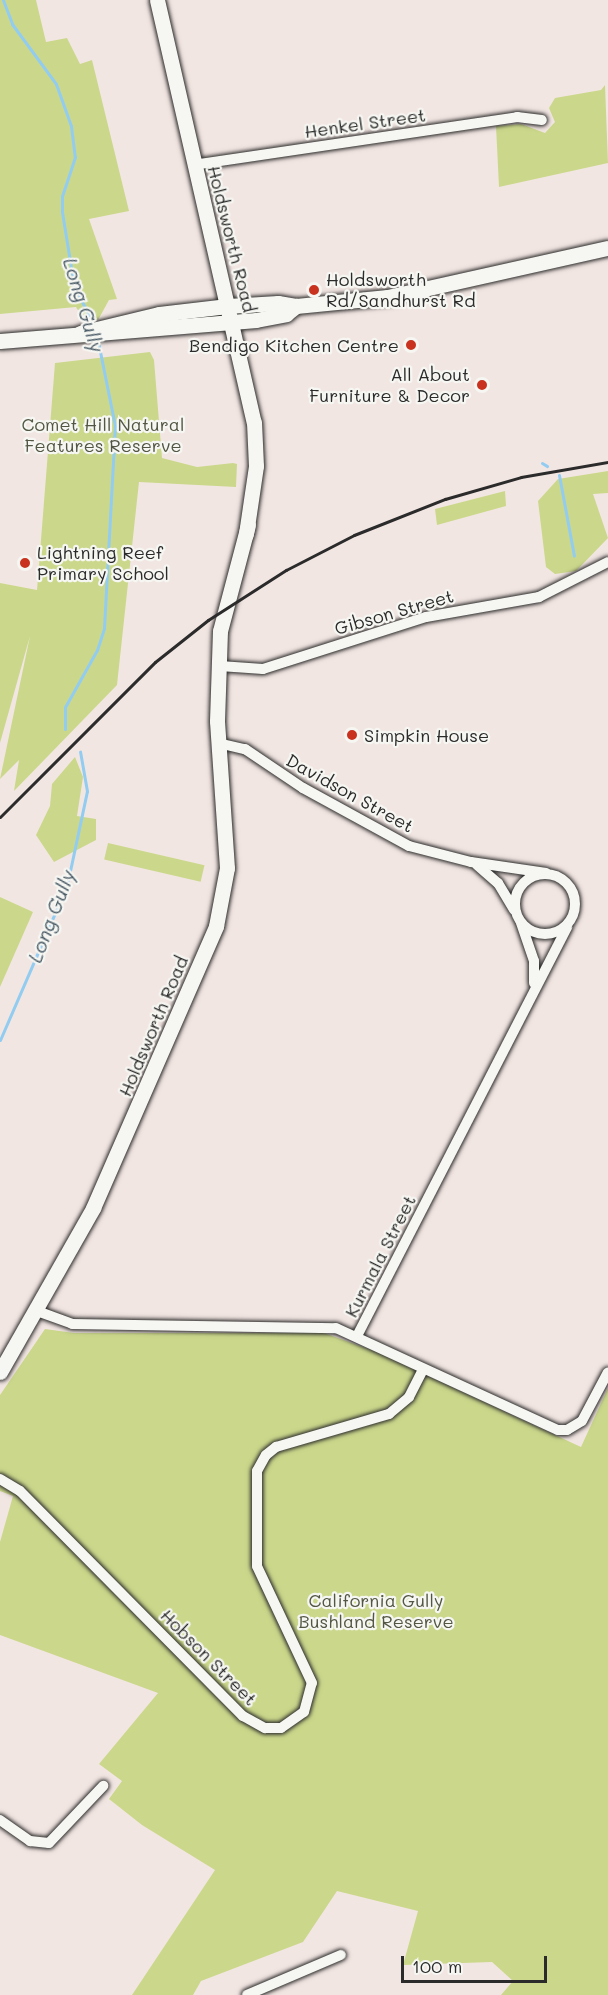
<!DOCTYPE html>
<style>
body{margin:0}
#map{position:relative;width:608px;height:1995px;overflow:hidden;background:#f2e6e2;font-family:Mali,sans-serif}
div>[style]{position:absolute}
[style*='--x']{left:calc(var(--x)*1px);top:calc(var(--y)*1px);width:calc(var(--w)*1px);rotate:calc(var(--a)*1deg)}
.green>*{inset:0;background:#cbd88b;transform-origin:0 0}
.stream>*{height:3px;margin:-1.5px;padding:0 1.5px;transform-origin:1.5px;border-radius:1.5px;background:#92ccf1}
.roads{filter:drop-shadow(0 0 2px #2b2b2b) drop-shadow(0 0 2px #2b2b2b)}
.minor>*{height:10px;margin:-5px;padding:0 5px;transform-origin:5px;border-radius:5px;background:#f6f6f2}
.minor>.ring{margin:-5px;padding:0;box-sizing:content-box;background:none;border:10px solid #f6f6f2;border-radius:50%}
.secondary>*{height:15px;margin:-7.5px;padding:0 7.5px;transform-origin:7.5px;border-radius:7.5px;background:#f6f6f2}
.rail>*{height:3px;margin:-1.5px;padding:0 1.5px;transform-origin:1.5px;border-radius:1.5px;background:#2b2b2b}
.dots>*{width:16px;height:16px;translate:-50% -50%;box-sizing:border-box;border:3px solid #f6f6f2;border-radius:50%}
span{translate:-50% -50%;white-space:nowrap;text-align:center;line-height:1.15;-webkit-text-stroke:4.5px #f6f6f2;paint-order:stroke}
.street-label{font-size:18px;color:#2b2b2b}
.poi-label{font-size:18px;color:#2b2b2b}
.left{translate:0 -50%;text-align:left}
.right{translate:-100% -50%;text-align:right}
.park-label{font-size:18px;color:#535643}
.water-label{font-size:20px;color:#4a5b66;font-style:italic}
.scale{position:absolute;left:401px;top:1956px;width:146px;height:27px;box-sizing:border-box;border:3px solid #2b2b2b;border-top:0;padding-left:8px;font-size:18px;line-height:21px;white-space:nowrap;color:#2b2b2b;-webkit-text-stroke:4px #f6f6f2;paint-order:stroke}
</style>
<div id="map">
<div class="green">
<i style="clip-path:polygon(0 0,36px 0,46px 42px,67px 38px,80px 64px,92px 60px,129px 211px,89px 219px,117px 299px,109px 300px,98px 320px,84px 320px,76px 307px,0 314px)"></i>
<i style="clip-path:polygon(605px 85px,608px 163px,499px 187px,496px 126px,521px 124px,545px 133px,555px 122px,549px 108px,555px 98px,601px 90px)"></i>
<i style="clip-path:polygon(150px 352px,154px 360px,162px 458px,197px 467px,233px 463px,237px 464px,236px 487px,139px 482px,117px 685px,14px 791px,19px 760px,0 779px,30px 636px,0 743px,0 583px,37px 590px,55px 363px)"></i>
<i style="clip-path:polygon(608px 471px,608px 493px,593px 494px,608px 538px,576px 571px,555px 574px,546px 567px,538px 501px,558px 479px)"></i>
<i style="clip-path:polygon(505px 491px,506px 506px,437px 525px,435px 509px)"></i>
<i style="clip-path:polygon(75px 757px,83px 777px,77px 816px,96px 819px,96px 840px,54px 862px,36px 835px,50px 806px,52px 784px)"></i>
<i style="left:108px;top:843px;width:99px;height:17px;rotate:13deg"></i>
<i style="clip-path:polygon(0 897px,33px 912px,0 987px)"></i>
<i style="clip-path:polygon(45px 1329px,74px 1333px,324px 1333px,374px 1351px,581px 1447px,608px 1388px,608px 1995px,501px 1995px,513px 1981px,492px 1962px,403px 1965px,418px 1911px,337px 1891px,303px 1942px,201px 1981px,193px 1995px,132px 1995px,215px 1870px,142px 1825px,109px 1799px,122px 1781px,99px 1764px,158px 1693px,0 1635px,0 1542px,13px 1496px,0 1491px,0 1395px)"></i>
</div>
<div class="stream">
<i style="--x:3;--y:0;--w:26;--a:69"></i>
<i style="--x:12;--y:24;--w:74;--a:53.7"></i>
<i style="--x:56;--y:84;--w:45;--a:70.3"></i>
<i style="--x:71;--y:126;--w:31;--a:83"></i>
<i style="--x:75;--y:157;--w:41;--a:108.4"></i>
<i style="--x:62;--y:196;--w:16;--a:90"></i>
<i style="--x:62;--y:212;--w:75;--a:80.8"></i>
<i style="--x:74;--y:286;--w:44;--a:62.9"></i>
<i style="--x:542;--y:463;--w:6;--a:31"></i>
<i style="--x:559;--y:475;--w:82;--a:79.5"></i>
<i style="--x:65;--y:729;--w:22;--a:-90"></i>
<i style="--x:65;--y:707;--w:65;--a:-60.7"></i>
<i style="--x:97;--y:650;--w:23;--a:-72"></i>
<i style="--x:104;--y:628;--w:202;--a:-86.9"></i>
<i style="--x:115;--y:426;--w:91;--a:-101.4"></i>
<i style="--x:0;--y:1040;--w:169;--a:-66.6"></i>
<i style="--x:67;--y:885;--w:96;--a:-78"></i>
<i style="--x:87;--y:791;--w:40;--a:-100"></i>
</div>
<div class="roads">
<div class="minor">
<i style="--x:193;--y:165;--w:328;--a:-8.4"></i>
<i style="--x:517;--y:117;--w:25;--a:7"></i>
<i style="--x:220;--y:666;--w:43;--a:4"></i>
<i style="--x:263;--y:669;--w:171;--a:-17.7"></i>
<i style="--x:426;--y:617;--w:115;--a:-10"></i>
<i style="--x:539;--y:597;--w:77;--a:-26.9"></i>
<i style="--x:218;--y:743;--w:28;--a:13"></i>
<i style="--x:245;--y:749;--w:70;--a:33.9"></i>
<i style="--x:303;--y:788;--w:121;--a:28.7"></i>
<i style="--x:409;--y:846;--w:64;--a:14.5"></i>
<i style="--x:471;--y:862;--w:76;--a:8.3"></i>
<i style="--x:477;--y:865;--w:28;--a:41"></i>
<i style="--x:498;--y:883;--w:31;--a:59"></i>
<i class="ring" style="left:515px;top:874px;width:50px;height:50px"></i>
<i style="--x:521;--y:923;--w:40;--a:71.1"></i>
<i style="--x:534;--y:961;--w:22;--a:90"></i>
<i style="--x:37;--y:1311;--w:37;--a:20"></i>
<i style="--x:72;--y:1324;--w:264;--a:0.9"></i>
<i style="--x:336;--y:1328;--w:244;--a:24.7"></i>
<i style="--x:558;--y:1430;--w:9;--a:0"></i>
<i style="--x:567;--y:1430;--w:17;--a:-31"></i>
<i style="--x:582;--y:1421;--w:55;--a:-62"></i>
<i style="--x:357;--y:1336;--w:460;--a:-62.8"></i>
<i style="--x:0;--y:1479;--w:23;--a:31"></i>
<i style="--x:20;--y:1491;--w:317;--a:45.3"></i>
<i style="--x:243;--y:1716;--w:25;--a:29"></i>
<i style="--x:265;--y:1728;--w:16;--a:0"></i>
<i style="--x:281;--y:1728;--w:28;--a:-35"></i>
<i style="--x:304;--y:1712;--w:30;--a:-75"></i>
<i style="--x:312;--y:1683;--w:129;--a:-115.2"></i>
<i style="--x:257;--y:1566;--w:95;--a:-90"></i>
<i style="--x:257;--y:1471;--w:18;--a:-61"></i>
<i style="--x:266;--y:1455;--w:13;--a:-39"></i>
<i style="--x:276;--y:1447;--w:118;--a:-16.3"></i>
<i style="--x:389;--y:1414;--w:26;--a:-40"></i>
<i style="--x:409;--y:1397;--w:31;--a:-63"></i>
<i style="--x:0;--y:1820;--w:37;--a:35"></i>
<i style="--x:30;--y:1841;--w:19;--a:6"></i>
<i style="--x:49;--y:1843;--w:79;--a:-46.5"></i>
<i style="--x:247;--y:1995;--w:102;--a:-23.1"></i>
</div>
<div class="secondary">
<i style="--x:157;--y:0;--w:433;--a:77.1"></i>
<i style="--x:254;--y:422;--w:44;--a:87.4"></i>
<i style="--x:256;--y:466;--w:69;--a:98.4"></i>
<i style="--x:80;--y:333;--w:81;--a:-13.5"></i>
<i style="--x:159;--y:314;--w:69;--a:-6.6"></i>
<i style="--x:228;--y:306;--w:50;--a:-3.4"></i>
<i style="--x:278;--y:303;--w:18;--a:9"></i>
<i style="--x:296;--y:306;--w:92;--a:-5.6"></i>
<i style="--x:388;--y:297;--w:225;--a:-12.6"></i>
<i style="--x:0;--y:341;--w:257;--a:-4.7"></i>
<i style="--x:256;--y:320;--w:31;--a:-11"></i>
<i style="--x:286;--y:314;--w:13;--a:-39"></i>
<i style="--x:0;--y:1372;--w:189;--a:-60.4"></i>
<i style="--x:93;--y:1208;--w:308;--a:-66.4"></i>
<i style="--x:216;--y:926;--w:59;--a:-79.3"></i>
<i style="--x:227;--y:868;--w:147;--a:-93.9"></i>
<i style="--x:217;--y:721;--w:90;--a:-88.1"></i>
<i style="--x:220;--y:631;--w:110;--a:-75.2"></i>
</div>
</div>
<div class="rail">
<i style="--x:0;--y:817;--w:219;--a:-45"></i>
<i style="--x:155;--y:662;--w:68;--a:-38.4"></i>
<i style="--x:208;--y:620;--w:93;--a:-32.7"></i>
<i style="--x:286;--y:570;--w:76;--a:-27.2"></i>
<i style="--x:354;--y:535;--w:98;--a:-21.6"></i>
<i style="--x:445;--y:499;--w:79;--a:-16.1"></i>
<i style="--x:521;--y:477;--w:88;--a:-9.8"></i>
</div>
<div class="dots">
<i style="left:314px;top:290px;background:#c8321e"></i>
<i style="left:411px;top:345px;background:#c8321e"></i>
<i style="left:482px;top:385px;background:#c8321e"></i>
<i style="left:25px;top:563px;background:#c8321e"></i>
<i style="left:352px;top:735px;background:#c8321e"></i>
</div>
<div class="street-label">
<span style="left:365px;top:123px;rotate:-8deg">Henkel Street</span>
<span style="left:232px;top:239px;rotate:76deg">Holdsworth Road</span>
<span style="left:394px;top:612px;rotate:-16deg">Gibson Street</span>
<span style="left:350px;top:793px;rotate:29deg">Davidson Street</span>
<span style="left:153px;top:1026px;rotate:-67deg">Holdsworth Road</span>
<span style="left:380px;top:1256px;rotate:-63deg">Kurmala Street</span>
<span style="left:209px;top:1657px;rotate:45deg">Hobson Street</span>
</div>
<div class="poi-label">
<span class="left" style="left:326px;top:290px">Holdsworth<br>Rd/Sandhurst Rd</span>
<span class="right" style="left:399px;top:345px">Bendigo Kitchen Centre</span>
<span class="right" style="left:470px;top:385px">All About<br>Furniture &amp; Decor</span>
<span class="left" style="left:37px;top:563px">Lightning Reef<br>Primary School</span>
<span class="left" style="left:364px;top:735px">Simpkin House</span>
</div>
<div class="park-label">
<span style="left:103px;top:435px">Comet Hill Natural<br>Features Reserve</span>
<span style="left:376px;top:1611px">California Gully<br>Bushland Reserve</span>
</div>
<div class="water-label">
<span style="left:84px;top:305px;rotate:73deg">Long Gully</span>
<span style="left:51px;top:916px;rotate:-69deg">Long Gully</span>
</div>
<div class="scale">100 m</div>
</div>
